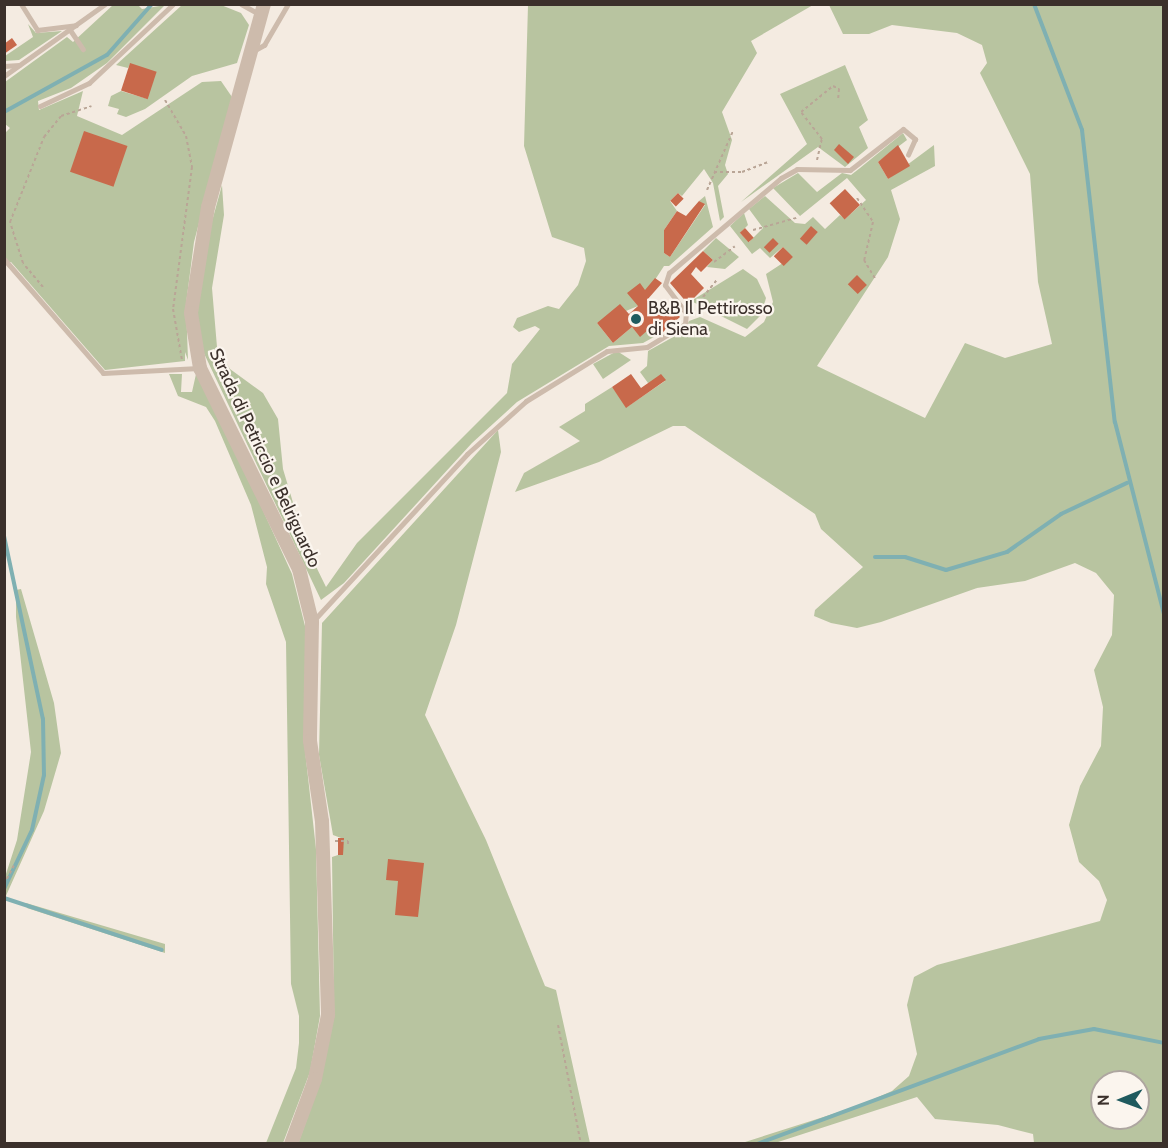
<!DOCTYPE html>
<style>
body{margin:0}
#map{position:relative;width:1168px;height:1148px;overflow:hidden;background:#f4ebe1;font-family:Cabin,sans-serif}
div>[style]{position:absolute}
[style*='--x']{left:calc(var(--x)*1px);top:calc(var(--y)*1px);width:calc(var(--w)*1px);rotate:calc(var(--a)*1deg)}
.green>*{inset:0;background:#b8c4a0}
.stream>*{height:4px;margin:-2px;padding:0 2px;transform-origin:2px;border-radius:2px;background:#7fb0b2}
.building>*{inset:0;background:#c8694b;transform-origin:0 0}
.path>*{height:2px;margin-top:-1px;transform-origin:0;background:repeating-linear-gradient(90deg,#b9a596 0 3px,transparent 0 6px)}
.service>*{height:5px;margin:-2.5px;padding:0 2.5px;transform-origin:2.5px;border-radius:2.5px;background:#cdbbac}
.tertiary>*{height:14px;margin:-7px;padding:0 7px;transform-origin:7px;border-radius:7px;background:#cdbbac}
.dots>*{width:16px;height:16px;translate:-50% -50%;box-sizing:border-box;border:3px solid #fbf5ee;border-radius:50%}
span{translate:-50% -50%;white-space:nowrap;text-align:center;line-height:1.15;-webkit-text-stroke:4.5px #fbf5ee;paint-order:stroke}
.poi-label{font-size:18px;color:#3b302b}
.left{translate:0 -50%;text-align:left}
.street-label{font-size:18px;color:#3b302b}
.frame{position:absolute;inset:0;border:6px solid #3b302b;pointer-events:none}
.north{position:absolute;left:1090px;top:1070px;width:60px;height:60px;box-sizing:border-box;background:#fbf5ee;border:2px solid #aea6a0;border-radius:50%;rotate:269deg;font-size:16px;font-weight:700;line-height:24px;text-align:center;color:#3b302b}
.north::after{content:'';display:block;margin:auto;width:21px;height:27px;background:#1f5a5e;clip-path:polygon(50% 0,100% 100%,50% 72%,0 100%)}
</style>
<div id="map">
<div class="green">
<i style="clip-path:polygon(113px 5px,138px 5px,142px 9px,165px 5px,107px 63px,71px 88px,38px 101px,39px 110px,83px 91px,77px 116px,122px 135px,202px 82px,221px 81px,232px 97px,194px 242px,186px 304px,188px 360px,185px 352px,185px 361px,105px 370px,11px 262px,5px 263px,4px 134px,10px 128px,5px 124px,5px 82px,67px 37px,73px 42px)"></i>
<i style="clip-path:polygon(182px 5px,221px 5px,241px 13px,249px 25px,237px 63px,192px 76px,145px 109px,126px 117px,117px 114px,119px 109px,108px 106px,111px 96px,121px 91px,148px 99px,130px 64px,128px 68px,116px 65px)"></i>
<i style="clip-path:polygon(528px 5px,813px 5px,751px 41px,757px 53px,722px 112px,732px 140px,725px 165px,728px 174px,718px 186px,724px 217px,720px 221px,713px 183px,704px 169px,682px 196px,678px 193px,670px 201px,677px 211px,664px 230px,664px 253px,670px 257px,705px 205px,699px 201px,705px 196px,713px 227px,669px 266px,664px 266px,638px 306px,597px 323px,613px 343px,632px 327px,640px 336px,656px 323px,663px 332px,643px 343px,609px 346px,517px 402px,472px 443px,344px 583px,321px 600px,200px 345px,197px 312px,206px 243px,222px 185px,224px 215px,212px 288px,217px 347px,230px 369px,263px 393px,278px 419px,283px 469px,306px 546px,326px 587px,357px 543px,507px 393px,512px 364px,540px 329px,535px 326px,519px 332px,513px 327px,517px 318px,548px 306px,559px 309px,578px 285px,586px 261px,584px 248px,552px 237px,524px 146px)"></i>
<i style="clip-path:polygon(evenodd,829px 5px,1163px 5px,1163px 1143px,1034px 1143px,1033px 1134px,998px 1125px,935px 1119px,917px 1097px,775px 1143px,742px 1143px,858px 1106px,892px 1091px,909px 1076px,917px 1054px,907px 1005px,914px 977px,937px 965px,1100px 921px,1107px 900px,1099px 881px,1079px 862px,1069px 825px,1080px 786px,1101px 746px,1103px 707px,1094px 670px,1112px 635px,1114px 595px,1096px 573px,1075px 563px,1025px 581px,977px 588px,881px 622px,857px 628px,831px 623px,814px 616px,815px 610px,863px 567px,821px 529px,815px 514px,685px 426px,673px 426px,599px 462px,515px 492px,524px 473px,580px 441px,559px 427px,585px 411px,585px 404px,612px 387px,627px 407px,665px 381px,648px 383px,640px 372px,647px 366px,648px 351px,684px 331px,689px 321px,700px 317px,745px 337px,764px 322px,773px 302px,766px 274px,792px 257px,783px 247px,770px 258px,760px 248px,752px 254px,730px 226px,744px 213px,748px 225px,740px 233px,749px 242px,763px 228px,749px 209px,765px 196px,795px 223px,805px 224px,813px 217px,825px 229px,840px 215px,845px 219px,866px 200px,847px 178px,800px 216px,773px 188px,798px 173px,817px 192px,842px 173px,851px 175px,860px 168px,903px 133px,907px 140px,878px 162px,888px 179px,934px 145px,935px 166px,891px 190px,900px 219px,888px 257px,817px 366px,925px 418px,965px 343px,1005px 358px,1052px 344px,1038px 282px,1030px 174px,980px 73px,987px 63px,982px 45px,957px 33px,892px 25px,869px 34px,843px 34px,829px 5px,1102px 1082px,1138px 1082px,1138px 1118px,1102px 1118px,1102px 1082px)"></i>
<i style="clip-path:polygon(28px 24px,36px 33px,62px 31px,19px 60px,5px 61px,5px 56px,33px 37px)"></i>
<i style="clip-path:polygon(845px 65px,868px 120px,859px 127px,868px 148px,845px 167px,818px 147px,741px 202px,807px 144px,780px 94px)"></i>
<i style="clip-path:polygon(716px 238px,739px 257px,725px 269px,707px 267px,713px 260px,703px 251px)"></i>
<i style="clip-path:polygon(743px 269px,757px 279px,766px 298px,761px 315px,747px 329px,691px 301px)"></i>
<i style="clip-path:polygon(617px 351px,631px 360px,603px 379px,593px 364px)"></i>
<i style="clip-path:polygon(169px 374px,182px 374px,181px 392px,192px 392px,196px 374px,223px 423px,292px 574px,306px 630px,304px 741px,316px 849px,320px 1016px,310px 1072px,283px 1143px,266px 1143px,296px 1068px,299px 1043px,299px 1016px,291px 984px,286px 642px,266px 584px,267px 567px,251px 505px,215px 421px,206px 407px,178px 396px)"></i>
<i style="clip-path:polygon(498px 430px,501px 452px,456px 625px,425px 715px,486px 840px,545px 986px,556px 990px,590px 1143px,298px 1144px,321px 1080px,334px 1010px,332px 857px,341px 854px,341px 838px,333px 835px,319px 755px,322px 623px)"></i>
<i style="clip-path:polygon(21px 589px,54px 703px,61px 753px,44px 811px,5px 898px,5px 877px,17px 840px,31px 752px,16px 617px,16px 590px)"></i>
<i style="clip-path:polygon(26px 903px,165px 944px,165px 953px,27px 908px)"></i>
</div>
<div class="stream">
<i style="--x:1034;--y:4;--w:135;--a:69.1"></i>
<i style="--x:1082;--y:130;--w:294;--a:83.6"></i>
<i style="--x:1115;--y:422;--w:198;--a:75.7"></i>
<i style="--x:4;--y:112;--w:118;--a:-29"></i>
<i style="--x:107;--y:55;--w:68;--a:-48.6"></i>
<i style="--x:4;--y:536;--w:187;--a:78"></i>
<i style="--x:43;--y:719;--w:56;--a:89"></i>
<i style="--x:44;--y:775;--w:56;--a:102.3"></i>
<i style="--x:32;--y:830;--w:65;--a:115.4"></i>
<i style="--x:875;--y:557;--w:30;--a:0"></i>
<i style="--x:905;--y:557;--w:43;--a:17.6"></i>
<i style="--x:946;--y:570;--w:64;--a:-16.4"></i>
<i style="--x:1007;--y:552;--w:66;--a:-35.1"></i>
<i style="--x:1061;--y:514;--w:73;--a:-25.2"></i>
<i style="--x:4;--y:898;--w:166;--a:18.2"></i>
<i style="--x:757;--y:1144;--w:301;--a:-20.4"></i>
<i style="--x:1039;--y:1039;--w:56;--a:-10.3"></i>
<i style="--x:1094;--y:1029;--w:71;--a:11.3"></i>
</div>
<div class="building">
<i style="clip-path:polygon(12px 38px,17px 45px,4px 54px,4px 44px)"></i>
<i style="left:130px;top:63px;width:28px;height:29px;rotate:18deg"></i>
<i style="left:84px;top:131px;width:46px;height:43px;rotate:19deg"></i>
<i style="clip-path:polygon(839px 144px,854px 157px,848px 164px,834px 150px)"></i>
<i style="clip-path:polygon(898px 145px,910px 166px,888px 179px,878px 162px)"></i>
<i style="left:845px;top:189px;width:22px;height:21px;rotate:47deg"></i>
<i style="left:678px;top:193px;width:8px;height:11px;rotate:45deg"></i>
<i style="clip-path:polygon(699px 201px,705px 204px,670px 257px,664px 253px,664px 230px,677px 211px,686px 216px)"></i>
<i style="left:811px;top:226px;width:9px;height:17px;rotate:41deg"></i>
<i style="left:745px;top:228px;width:13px;height:7px;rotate:48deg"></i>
<i style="left:773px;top:238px;width:8px;height:13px;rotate:45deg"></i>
<i style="left:783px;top:247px;width:14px;height:13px;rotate:45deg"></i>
<i style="clip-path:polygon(703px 251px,713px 260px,701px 272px,696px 267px,691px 274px,704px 288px,688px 304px,670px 283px)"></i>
<i style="left:857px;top:275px;width:14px;height:13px;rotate:45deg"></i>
<i style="clip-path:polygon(655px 278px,662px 283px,647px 300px,661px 316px,671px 307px,680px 317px,663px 332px,656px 323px,640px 337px,632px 327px,613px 343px,597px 323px,620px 304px,629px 314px,638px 306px,627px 293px,640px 283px,645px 290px)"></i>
<i style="clip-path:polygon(631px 374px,641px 388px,661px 374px,666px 380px,626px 408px,612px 387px)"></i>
<i style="clip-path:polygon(338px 838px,344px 838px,343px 855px,338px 855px)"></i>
<i style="clip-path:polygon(388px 859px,424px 863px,418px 917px,395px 915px,398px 881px,386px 880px)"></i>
</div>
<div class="path">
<i style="--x:165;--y:100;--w:42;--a:59.7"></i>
<i style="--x:186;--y:136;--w:32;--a:79"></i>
<i style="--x:192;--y:167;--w:143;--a:97.6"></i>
<i style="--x:173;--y:309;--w:52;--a:80"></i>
<i style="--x:817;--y:160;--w:22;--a:-77"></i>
<i style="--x:822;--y:139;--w:34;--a:-128"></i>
<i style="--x:801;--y:112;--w:41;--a:-39.1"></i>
<i style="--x:833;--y:86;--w:7;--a:27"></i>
<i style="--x:839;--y:89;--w:11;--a:95"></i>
<i style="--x:714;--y:172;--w:28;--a:0"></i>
<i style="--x:742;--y:172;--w:28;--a:-21"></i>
<i style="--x:707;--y:190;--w:64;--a:-66.2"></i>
<i style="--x:857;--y:198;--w:29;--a:56"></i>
<i style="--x:873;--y:222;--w:39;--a:103"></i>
<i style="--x:864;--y:260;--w:21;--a:59"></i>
<i style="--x:753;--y:230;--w:45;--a:-15.6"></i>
<i style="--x:714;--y:262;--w:26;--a:-37"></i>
<i style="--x:43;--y:287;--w:31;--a:-130"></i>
<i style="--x:23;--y:263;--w:43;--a:-107.6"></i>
<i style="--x:10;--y:222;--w:92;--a:-68.2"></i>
<i style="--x:44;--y:137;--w:27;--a:-51"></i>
<i style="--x:61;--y:116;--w:32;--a:-18"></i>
<i style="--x:700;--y:314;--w:17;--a:-80"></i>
<i style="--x:703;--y:297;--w:22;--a:-51"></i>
<i style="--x:335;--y:841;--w:13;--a:0"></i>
<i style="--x:348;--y:841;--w:6;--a:90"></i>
<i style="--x:4;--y:884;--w:21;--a:-62"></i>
<i style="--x:558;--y:1025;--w:121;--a:79.1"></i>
</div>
<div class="service">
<i style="--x:21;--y:4;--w:31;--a:58"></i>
<i style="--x:37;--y:30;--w:39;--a:-7"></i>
<i style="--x:241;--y:4;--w:23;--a:29"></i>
<i style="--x:70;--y:30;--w:23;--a:56"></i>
<i style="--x:253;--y:51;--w:13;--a:-29"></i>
<i style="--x:264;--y:45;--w:48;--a:-59.7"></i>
<i style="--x:4;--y:66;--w:15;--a:-4"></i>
<i style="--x:4;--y:76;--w:124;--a:-35.5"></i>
<i style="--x:40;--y:106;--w:54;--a:-25.1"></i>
<i style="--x:89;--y:83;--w:115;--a:-43.2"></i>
<i style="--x:4;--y:259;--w:151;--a:49"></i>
<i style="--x:103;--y:373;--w:96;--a:-3"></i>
<i style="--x:314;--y:620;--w:226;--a:-47.3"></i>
<i style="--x:467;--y:454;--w:79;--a:-41.9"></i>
<i style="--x:526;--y:401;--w:95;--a:-31.7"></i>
<i style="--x:607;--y:351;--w:40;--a:-5.7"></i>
<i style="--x:647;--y:347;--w:44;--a:-31.2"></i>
<i style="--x:685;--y:324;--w:11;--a:-85"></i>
<i style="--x:686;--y:313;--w:35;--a:-127"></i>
<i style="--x:665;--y:285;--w:13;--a:-72"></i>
<i style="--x:669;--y:273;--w:147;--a:-40.3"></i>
<i style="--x:781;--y:178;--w:18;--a:-29"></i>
<i style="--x:797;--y:169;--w:53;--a:1.1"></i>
<i style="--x:850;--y:170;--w:67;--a:-37.7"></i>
<i style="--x:903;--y:129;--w:16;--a:40"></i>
<i style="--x:915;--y:139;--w:17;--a:114"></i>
</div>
<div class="tertiary">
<i style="--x:264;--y:4;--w:211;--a:105.4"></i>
<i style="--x:208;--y:207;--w:107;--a:99.1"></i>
<i style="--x:191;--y:313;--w:56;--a:80.7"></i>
<i style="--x:200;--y:368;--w:224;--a:63.8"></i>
<i style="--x:299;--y:569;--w:55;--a:76.2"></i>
<i style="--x:312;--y:622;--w:119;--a:91"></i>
<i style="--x:310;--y:741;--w:81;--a:81.5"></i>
<i style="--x:322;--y:821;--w:194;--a:88.2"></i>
<i style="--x:328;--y:1015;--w:65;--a:101.5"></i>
<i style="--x:315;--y:1079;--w:69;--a:110.3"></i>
</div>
<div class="dots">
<i style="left:636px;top:319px;background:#1f5a5e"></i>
</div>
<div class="poi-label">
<span class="left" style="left:648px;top:319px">B&amp;B Il Pettirosso<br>di Siena</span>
</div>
<div class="street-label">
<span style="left:265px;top:458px;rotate:65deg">Strada di Petriccio e Belriguardo</span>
</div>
<div class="frame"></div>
<div class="north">N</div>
</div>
